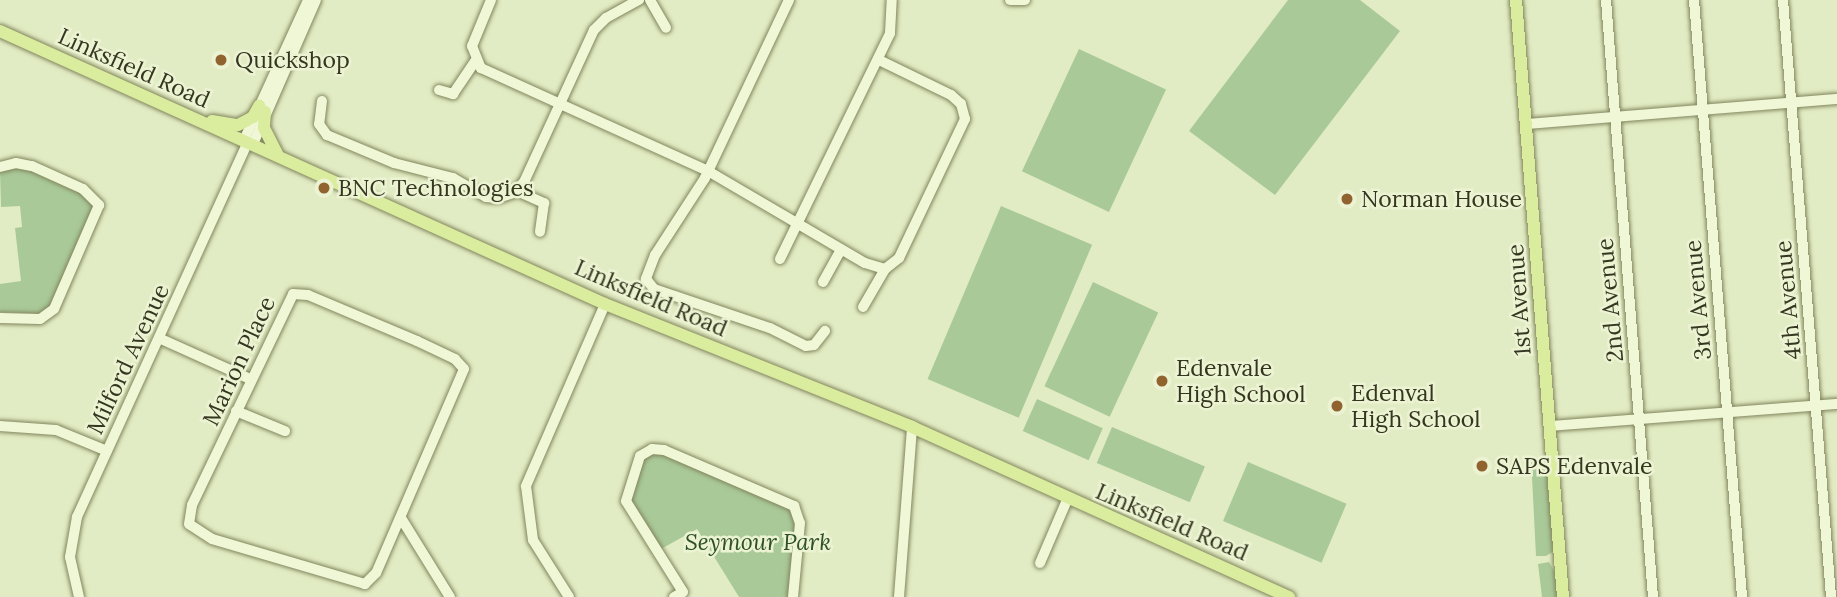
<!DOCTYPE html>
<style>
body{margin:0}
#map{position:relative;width:1837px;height:597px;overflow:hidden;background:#e2ecc4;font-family:Lora,serif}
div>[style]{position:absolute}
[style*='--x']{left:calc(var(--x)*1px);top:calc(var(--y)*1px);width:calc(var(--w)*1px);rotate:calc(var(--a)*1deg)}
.green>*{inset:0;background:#a9c999;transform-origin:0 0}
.roads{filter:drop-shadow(0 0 2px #82855c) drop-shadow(0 0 2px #82855c)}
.minor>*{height:10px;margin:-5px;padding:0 5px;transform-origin:5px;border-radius:5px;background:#eff7d7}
.major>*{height:12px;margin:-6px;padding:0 6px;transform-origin:6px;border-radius:6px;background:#daed9e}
.dots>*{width:19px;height:19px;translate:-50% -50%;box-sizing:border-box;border:4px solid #ebf3d3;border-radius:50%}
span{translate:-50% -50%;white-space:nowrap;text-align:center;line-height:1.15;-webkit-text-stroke:5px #ebf3d3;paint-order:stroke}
.poi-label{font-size:23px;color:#35361f}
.left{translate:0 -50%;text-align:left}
.street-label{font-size:23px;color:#35361f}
.park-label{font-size:23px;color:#2f5126;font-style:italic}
</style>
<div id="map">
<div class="green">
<i style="clip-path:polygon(1288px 0,1360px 0,1400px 31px,1275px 195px,1189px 131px)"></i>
<i style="left:1079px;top:49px;width:96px;height:135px;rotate:25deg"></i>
<i style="clip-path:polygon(5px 168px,26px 168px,88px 195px,96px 205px,54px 302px,42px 314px,0 312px,0 284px,21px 281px,15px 228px,22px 227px,20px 206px,1px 207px,0 171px)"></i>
<i style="left:1001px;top:206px;width:99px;height:188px;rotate:23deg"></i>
<i style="left:1093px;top:282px;width:72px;height:115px;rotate:25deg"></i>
<i style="left:1037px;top:399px;width:72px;height:35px;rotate:24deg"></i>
<i style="left:1112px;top:427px;width:101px;height:39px;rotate:23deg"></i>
<i style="clip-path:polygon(659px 451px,795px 508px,805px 526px,796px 597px,739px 597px,697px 529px,661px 549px,629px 501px,645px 454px)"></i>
<i style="clip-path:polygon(1531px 457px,1546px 464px,1554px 551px,1546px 556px,1536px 556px)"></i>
<i style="left:1248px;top:462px;width:107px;height:64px;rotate:23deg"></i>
<i style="clip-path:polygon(1549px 562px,1556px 574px,1557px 597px,1542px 597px,1538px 564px)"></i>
</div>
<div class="roads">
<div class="minor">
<i style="--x:491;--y:0;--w:50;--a:112.4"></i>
<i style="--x:472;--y:46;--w:24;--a:68"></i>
<i style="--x:481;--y:68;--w:249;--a:24.4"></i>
<i style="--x:708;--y:171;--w:182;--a:30.4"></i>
<i style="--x:865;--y:263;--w:21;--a:17"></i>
<i style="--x:885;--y:269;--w:18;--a:-38"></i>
<i style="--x:899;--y:258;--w:154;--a:-64.6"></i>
<i style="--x:965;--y:119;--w:16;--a:-105"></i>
<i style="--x:961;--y:104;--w:13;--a:-138"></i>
<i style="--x:951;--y:95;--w:80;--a:-154.1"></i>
<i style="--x:650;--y:0;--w:32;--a:60"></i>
<i style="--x:789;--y:0;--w:197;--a:115.3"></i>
<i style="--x:705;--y:178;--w:92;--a:123"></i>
<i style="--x:655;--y:255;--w:26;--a:111"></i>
<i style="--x:646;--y:279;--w:13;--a:51"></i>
<i style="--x:654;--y:289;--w:122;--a:18.6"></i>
<i style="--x:770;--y:328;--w:40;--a:26.6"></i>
<i style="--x:806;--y:346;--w:8;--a:-7"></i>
<i style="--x:814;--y:345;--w:18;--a:-52"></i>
<i style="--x:1010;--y:0;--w:15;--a:0"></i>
<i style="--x:1606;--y:0;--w:599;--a:85.5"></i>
<i style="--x:1694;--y:0;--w:599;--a:85.4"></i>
<i style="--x:1783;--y:0;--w:599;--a:85.4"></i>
<i style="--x:439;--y:90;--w:15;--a:16"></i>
<i style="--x:453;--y:94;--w:40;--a:-56"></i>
<i style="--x:322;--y:101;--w:23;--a:97"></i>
<i style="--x:319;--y:124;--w:14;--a:54"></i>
<i style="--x:327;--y:135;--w:73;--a:22.7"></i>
<i style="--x:394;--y:163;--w:61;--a:14.3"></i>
<i style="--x:453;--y:178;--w:38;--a:30"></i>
<i style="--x:486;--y:197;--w:12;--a:5"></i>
<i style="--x:498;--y:198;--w:16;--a:-18"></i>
<i style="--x:513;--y:193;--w:16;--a:-45"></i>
<i style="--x:524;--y:182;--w:167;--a:-65.3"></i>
<i style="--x:594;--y:30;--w:17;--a:-45"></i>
<i style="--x:606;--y:18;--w:38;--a:-29"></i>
<i style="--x:1526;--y:124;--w:312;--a:-4.6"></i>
<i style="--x:244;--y:140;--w:154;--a:-65.4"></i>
<i style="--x:253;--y:144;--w:157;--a:-66.4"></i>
<i style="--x:0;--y:167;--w:16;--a:-14"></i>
<i style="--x:16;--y:163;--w:16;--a:11"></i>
<i style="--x:32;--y:166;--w:56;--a:24.3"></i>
<i style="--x:83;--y:189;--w:23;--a:45"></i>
<i style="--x:99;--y:205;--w:113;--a:113.4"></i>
<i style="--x:54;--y:309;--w:17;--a:144"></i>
<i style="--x:40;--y:319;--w:40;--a:-178.6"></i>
<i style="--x:517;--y:191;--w:30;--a:24"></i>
<i style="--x:544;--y:203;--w:29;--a:98"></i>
<i style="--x:780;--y:259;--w:251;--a:-64"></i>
<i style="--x:890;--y:33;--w:33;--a:-87"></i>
<i style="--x:823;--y:282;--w:37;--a:-61"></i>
<i style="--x:293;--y:294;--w:15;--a:4"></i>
<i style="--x:308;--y:295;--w:118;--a:22.9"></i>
<i style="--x:417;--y:341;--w:42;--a:25.3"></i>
<i style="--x:455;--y:359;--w:13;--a:48"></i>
<i style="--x:464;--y:369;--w:222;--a:113.3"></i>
<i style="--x:376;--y:573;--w:16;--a:135"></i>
<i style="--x:365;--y:584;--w:159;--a:-163.6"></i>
<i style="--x:212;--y:539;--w:27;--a:-147"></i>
<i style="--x:189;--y:524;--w:19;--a:-81"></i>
<i style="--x:192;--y:505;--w:234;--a:-64.4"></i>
<i style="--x:863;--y:307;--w:44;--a:-59.9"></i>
<i style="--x:161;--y:339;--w:98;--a:24.2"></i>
<i style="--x:236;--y:411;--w:53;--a:22.2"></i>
<i style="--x:0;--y:426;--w:56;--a:4.1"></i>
<i style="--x:56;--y:430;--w:55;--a:22.4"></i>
<i style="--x:1550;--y:426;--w:288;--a:-4.4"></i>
<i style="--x:401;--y:518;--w:93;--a:58.2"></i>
<i style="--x:1040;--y:563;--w:69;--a:-66.8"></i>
<i style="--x:79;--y:597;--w:41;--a:-102.7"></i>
<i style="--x:70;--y:557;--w:41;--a:-80.1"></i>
<i style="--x:77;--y:517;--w:412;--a:-65.5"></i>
<i style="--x:569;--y:597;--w:67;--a:-122.3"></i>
<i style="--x:533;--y:540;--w:54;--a:-97.4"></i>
<i style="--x:526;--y:486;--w:198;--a:-66.5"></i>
<i style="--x:674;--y:597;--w:10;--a:-29"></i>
<i style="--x:683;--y:592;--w:107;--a:-122.1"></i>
<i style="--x:626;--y:501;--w:47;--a:-72.7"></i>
<i style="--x:640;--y:456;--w:14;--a:-30"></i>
<i style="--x:652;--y:449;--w:12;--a:5"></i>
<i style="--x:664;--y:450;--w:142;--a:23.3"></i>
<i style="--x:794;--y:506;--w:18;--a:71"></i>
<i style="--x:800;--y:523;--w:74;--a:95.4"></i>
<i style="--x:899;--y:597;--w:170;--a:-85.6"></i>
</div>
<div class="major">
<i style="--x:1516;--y:0;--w:599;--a:85.5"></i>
<i style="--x:0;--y:31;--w:664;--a:24.29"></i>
<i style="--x:605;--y:304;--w:331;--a:21.8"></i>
<i style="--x:912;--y:427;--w:414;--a:24.3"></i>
<i style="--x:265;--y:112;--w:16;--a:94"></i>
<i style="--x:264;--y:128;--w:29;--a:63"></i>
<i style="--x:212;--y:121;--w:26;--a:9"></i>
<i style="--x:238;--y:125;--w:17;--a:-28"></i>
<i style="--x:253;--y:117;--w:13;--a:-61"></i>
</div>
</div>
<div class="dots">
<i style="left:221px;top:60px;background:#91642f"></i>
<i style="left:324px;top:188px;background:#91642f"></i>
<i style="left:1347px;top:199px;background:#91642f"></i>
<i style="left:1162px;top:381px;background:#91642f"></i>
<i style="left:1337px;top:406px;background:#91642f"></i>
<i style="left:1482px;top:466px;background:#91642f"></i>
</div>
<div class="poi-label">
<span class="left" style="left:235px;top:60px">Quickshop</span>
<span class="left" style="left:338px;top:188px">BNC Technologies</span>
<span class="left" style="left:1361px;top:199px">Norman House</span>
<span class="left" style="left:1176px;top:381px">Edenvale<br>High School</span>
<span class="left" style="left:1351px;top:406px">Edenval<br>High School</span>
<span class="left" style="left:1496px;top:466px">SAPS Edenvale</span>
</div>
<div class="street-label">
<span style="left:134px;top:68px;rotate:24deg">Linksfield Road</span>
<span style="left:651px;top:298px;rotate:23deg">Linksfield Road</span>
<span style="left:1519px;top:300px;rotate:-94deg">1st Avenue</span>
<span style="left:1610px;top:300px;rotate:-95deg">2nd Avenue</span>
<span style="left:1698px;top:300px;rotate:-95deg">3rd Avenue</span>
<span style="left:1788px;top:300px;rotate:-95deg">4th Avenue</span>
<span style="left:128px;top:359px;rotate:-65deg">Milford Avenue</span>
<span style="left:239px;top:361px;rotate:-65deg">Marion Place</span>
<span style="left:1172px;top:522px;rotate:23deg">Linksfield Road</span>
</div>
<div class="park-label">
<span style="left:758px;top:542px">Seymour Park</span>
</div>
</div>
